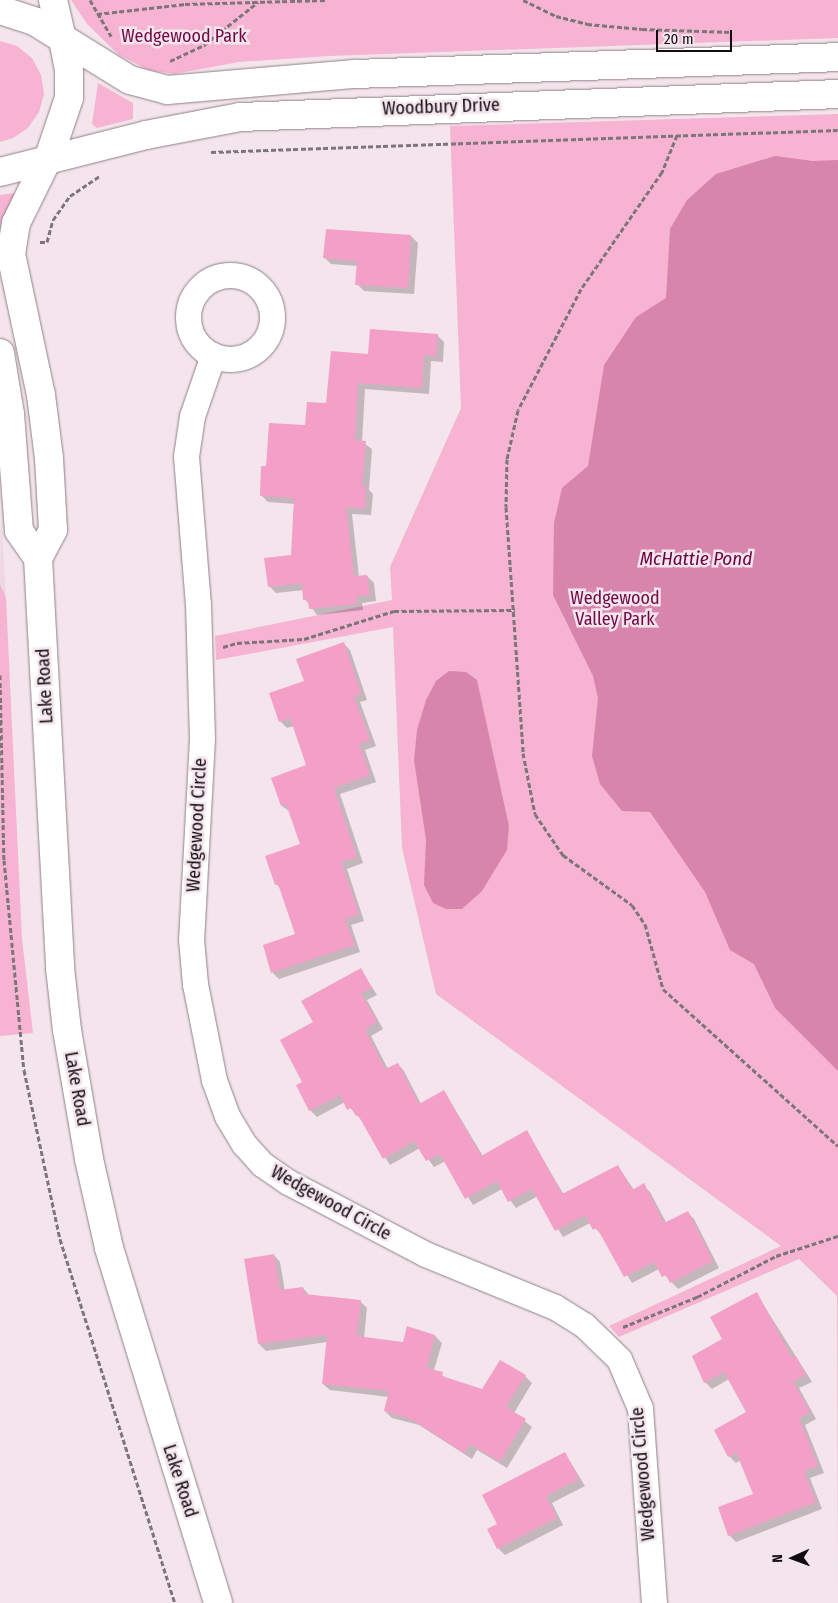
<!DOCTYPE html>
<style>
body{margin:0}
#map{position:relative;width:838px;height:1603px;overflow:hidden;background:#f4e5ec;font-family:"Fira Sans Condensed",sans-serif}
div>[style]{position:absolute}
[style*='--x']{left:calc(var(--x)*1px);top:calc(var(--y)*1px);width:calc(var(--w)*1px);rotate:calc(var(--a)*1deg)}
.built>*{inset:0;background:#eed7e1}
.green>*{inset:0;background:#f6b3d2}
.water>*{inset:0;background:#d885ad}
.shadow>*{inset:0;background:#0003}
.building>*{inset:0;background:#f49fc7}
.path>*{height:3px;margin-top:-1.5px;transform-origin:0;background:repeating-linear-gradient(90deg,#7e757a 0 5px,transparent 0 7.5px)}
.roads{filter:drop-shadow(0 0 1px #8e8186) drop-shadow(0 0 1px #8e8186)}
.street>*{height:25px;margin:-12.5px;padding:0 12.5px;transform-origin:12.5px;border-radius:12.5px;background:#fff}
.street>.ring{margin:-12.5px;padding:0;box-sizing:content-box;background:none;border:25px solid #fff;border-radius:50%}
.secondary>*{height:28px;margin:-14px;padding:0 14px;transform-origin:14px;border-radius:14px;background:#fff}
span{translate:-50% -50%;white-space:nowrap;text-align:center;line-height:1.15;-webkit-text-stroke:5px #f4e5ec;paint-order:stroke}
.park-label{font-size:18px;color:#6f0a48}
.street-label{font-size:18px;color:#110c0f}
.water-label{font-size:19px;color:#690143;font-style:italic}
.north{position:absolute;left:768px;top:1533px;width:50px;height:50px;-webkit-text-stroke:4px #f4e5ec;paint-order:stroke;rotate:268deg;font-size:14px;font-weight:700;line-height:20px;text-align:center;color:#110c0f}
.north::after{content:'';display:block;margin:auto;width:18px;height:22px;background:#110c0f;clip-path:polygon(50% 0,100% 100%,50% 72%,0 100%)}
.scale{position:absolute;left:656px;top:30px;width:76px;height:22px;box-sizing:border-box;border:2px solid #110c0f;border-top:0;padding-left:6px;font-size:15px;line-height:18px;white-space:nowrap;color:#110c0f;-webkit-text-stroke:4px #f4e5ec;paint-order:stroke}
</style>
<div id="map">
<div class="built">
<i style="clip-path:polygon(1px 513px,6px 603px,0 584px)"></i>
</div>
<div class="green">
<i style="clip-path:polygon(71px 0,838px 0,838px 38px,329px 56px,239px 62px,174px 74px,148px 70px,119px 55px,87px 24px)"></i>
<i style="clip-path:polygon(0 41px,17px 46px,32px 58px,41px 75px,44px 94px,39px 112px,28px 128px,13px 138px,0 142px)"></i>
<i style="clip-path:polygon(98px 83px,133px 103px,133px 119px,97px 128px,92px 124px)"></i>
<i style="clip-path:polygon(838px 114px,838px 1600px,837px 1296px,799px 1259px,619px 1337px,609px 1326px,781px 1246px,436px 994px,402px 848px,393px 627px,216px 660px,215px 636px,392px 600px,390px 567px,461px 408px,450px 126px)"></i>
<i style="clip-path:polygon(16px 193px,5px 215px,0 229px,0 195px)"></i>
<i style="clip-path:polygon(0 584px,6px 598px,22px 939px,33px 1033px,0 1036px)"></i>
</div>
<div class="water">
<i style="clip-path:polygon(775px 156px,813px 161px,838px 160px,838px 1071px,775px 1008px,754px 964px,730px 950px,705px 892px,650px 812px,622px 811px,600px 784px,592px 756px,598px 698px,593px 676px,553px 595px,554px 523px,562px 488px,588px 466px,604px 365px,636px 317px,666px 298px,670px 229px,687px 200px,716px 174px)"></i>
<i style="clip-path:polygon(449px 671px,466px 672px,477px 680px,509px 826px,507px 850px,482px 891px,462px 909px,446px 909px,433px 903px,424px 885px,426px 840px,414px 760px,417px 730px,426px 700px,436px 681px)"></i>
</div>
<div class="shadow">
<i style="clip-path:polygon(411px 236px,418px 243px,414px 294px,364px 291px,357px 284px,358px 266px,331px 264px,325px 258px)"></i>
<i style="clip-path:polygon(437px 335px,444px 342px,443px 362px,431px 361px,429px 394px,365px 389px,362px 442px,372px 449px,369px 490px,373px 494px,371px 515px,352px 514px,359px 577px,367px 576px,374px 583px,376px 601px,362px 603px,363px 610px,317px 615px,305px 599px,304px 590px,276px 593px,269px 586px,292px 556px,295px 504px,268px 502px,261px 495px,267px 467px,369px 355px)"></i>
<i style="clip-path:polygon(344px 644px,350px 650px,367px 700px,360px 702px,376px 746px,365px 750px,376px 782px,340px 794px,363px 863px,347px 869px,364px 921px,351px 925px,360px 952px,279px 979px,273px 973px,264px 946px,296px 935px,282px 890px,276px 884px,302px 845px,290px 812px,282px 806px,308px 766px,294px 726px,287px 728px,280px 721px,305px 682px)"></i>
<i style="clip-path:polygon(361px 970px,377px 995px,367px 1000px,383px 1029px,371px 1036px,388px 1069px,398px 1064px,404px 1071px,421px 1104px,444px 1091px,483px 1156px,527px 1132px,564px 1195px,618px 1166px,634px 1190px,643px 1185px,650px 1192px,667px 1224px,688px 1213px,694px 1219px,719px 1268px,678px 1289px,659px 1269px,632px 1283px,602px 1235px,590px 1223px,563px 1237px,538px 1196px,516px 1208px,502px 1189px,473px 1205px,446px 1161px,434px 1167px,420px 1148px,390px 1165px,363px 1122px,345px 1102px,317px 1117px,310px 1110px,303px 1083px,315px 1023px)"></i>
<i style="clip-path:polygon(274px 1255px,280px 1262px,285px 1291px,303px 1288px,309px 1295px,360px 1301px,367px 1308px,364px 1338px,404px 1343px,408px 1328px,435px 1336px,442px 1343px,434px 1370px,449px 1380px,483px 1390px,525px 1376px,532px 1383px,514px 1413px,532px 1427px,507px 1468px,477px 1450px,472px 1459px,419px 1425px,392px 1418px,385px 1411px,389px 1397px,330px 1390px,323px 1384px,327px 1342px,266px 1351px,259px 1344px)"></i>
<i style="clip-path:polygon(756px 1293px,812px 1382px,799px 1388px,816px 1419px,805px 1425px,824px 1473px,810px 1478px,822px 1509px,736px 1542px,729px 1535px,754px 1495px,741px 1460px,736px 1463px,729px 1456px,748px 1413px,729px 1379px,712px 1389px,705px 1382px,724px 1340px)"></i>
<i style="clip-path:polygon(565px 1453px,585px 1486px,552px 1503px,563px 1525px,505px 1555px,498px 1548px,499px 1525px)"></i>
</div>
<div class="building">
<i style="clip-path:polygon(326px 229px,411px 235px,408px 288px,355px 285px,357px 261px,323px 258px)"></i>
<i style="clip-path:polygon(370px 329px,438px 334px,436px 356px,424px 355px,422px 388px,358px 383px,355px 440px,366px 441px,362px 486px,366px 486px,365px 509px,346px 507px,354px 576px,367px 575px,370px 595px,356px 596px,357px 604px,309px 609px,308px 600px,303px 600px,302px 583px,268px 587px,264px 558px,291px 555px,294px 498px,260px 496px,261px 466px,266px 466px,269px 423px,305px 425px,307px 402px,326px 403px,331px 351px,368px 354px)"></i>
<i style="clip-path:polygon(344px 642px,361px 693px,354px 696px,370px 740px,359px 744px,370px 775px,334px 788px,357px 857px,341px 862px,359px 914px,345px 919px,355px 945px,271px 973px,263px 945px,295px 934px,278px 884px,275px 885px,265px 856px,300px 844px,286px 804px,281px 806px,271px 778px,306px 765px,290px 718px,279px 722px,269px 693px,304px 681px,296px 659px)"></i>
<i style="clip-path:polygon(361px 968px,372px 988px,361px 993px,377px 1022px,365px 1029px,385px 1069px,398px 1063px,419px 1104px,444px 1090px,481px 1156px,527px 1130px,562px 1194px,618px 1165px,632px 1190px,644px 1183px,664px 1223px,688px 1211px,713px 1261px,670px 1283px,666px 1275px,662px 1277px,654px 1262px,624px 1277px,597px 1228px,593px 1230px,585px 1215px,555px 1231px,532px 1189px,508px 1202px,497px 1181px,465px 1199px,440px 1154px,426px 1161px,414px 1141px,383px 1159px,358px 1115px,356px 1116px,351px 1108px,347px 1110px,340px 1095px,309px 1111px,296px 1085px,302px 1082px,280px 1040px,313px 1022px,301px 1001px)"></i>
<i style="clip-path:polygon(274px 1254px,280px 1290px,303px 1287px,304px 1294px,361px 1300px,357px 1336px,403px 1342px,407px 1326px,435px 1335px,427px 1368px,443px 1372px,442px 1376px,482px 1389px,500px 1360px,526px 1375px,506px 1407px,526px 1419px,500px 1462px,470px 1444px,464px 1453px,411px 1419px,384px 1411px,389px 1391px,322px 1384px,327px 1335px,258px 1344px,244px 1259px)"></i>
<i style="clip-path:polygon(757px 1292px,792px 1358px,796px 1356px,806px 1375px,793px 1381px,810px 1412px,799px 1418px,818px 1466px,804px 1471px,816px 1502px,728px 1536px,718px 1507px,753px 1494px,736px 1452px,728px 1457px,714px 1430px,746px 1412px,724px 1372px,704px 1383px,692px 1356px,722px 1339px,710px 1317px)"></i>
<i style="clip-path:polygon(565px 1452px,579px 1479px,546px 1496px,557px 1518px,497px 1549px,487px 1529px,497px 1524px,482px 1495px)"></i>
</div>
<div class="path">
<i style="--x:90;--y:0;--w:42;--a:59.7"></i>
<i style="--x:523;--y:0;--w:37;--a:26"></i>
<i style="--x:556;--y:16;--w:32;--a:14"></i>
<i style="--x:587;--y:24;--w:55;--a:5.2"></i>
<i style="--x:642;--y:29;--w:90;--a:1.9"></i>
<i style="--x:97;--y:14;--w:89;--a:-6.5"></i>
<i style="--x:185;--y:4;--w:142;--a:-1.6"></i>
<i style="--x:170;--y:61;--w:38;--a:-25"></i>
<i style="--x:204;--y:45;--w:69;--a:-38.5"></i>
<i style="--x:677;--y:135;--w:40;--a:112"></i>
<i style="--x:662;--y:172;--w:142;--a:124.7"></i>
<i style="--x:581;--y:289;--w:136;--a:117.5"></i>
<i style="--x:518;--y:410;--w:50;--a:102.7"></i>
<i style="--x:507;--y:459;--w:48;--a:91.2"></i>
<i style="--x:506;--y:507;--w:247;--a:86"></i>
<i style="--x:523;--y:753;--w:62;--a:78.9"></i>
<i style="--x:535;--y:814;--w:50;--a:55.7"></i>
<i style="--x:563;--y:855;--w:85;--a:35.9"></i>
<i style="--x:632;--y:905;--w:23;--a:56"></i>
<i style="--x:645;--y:924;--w:67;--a:74.5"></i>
<i style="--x:663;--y:989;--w:235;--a:41.9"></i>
<i style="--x:211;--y:152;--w:627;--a:-2.01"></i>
<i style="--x:40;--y:242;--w:7;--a:0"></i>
<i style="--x:47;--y:242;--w:23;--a:-75"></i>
<i style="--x:53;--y:220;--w:29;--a:-55"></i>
<i style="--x:70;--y:196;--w:36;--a:-34"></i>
<i style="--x:223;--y:647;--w:15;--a:-16"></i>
<i style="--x:237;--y:643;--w:67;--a:-3.4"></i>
<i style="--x:304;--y:639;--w:94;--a:-17.3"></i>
<i style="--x:394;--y:611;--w:121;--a:-0.5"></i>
<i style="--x:0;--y:675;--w:185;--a:88.8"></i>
<i style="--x:4;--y:860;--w:211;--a:84.6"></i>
<i style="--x:24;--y:1070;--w:173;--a:78"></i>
<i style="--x:60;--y:1239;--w:382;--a:72.5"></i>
<i style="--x:623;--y:1327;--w:80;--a:-22.1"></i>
<i style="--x:697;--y:1297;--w:89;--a:-27.4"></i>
<i style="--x:776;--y:1256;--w:65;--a:-17.9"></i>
</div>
<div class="roads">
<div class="street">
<i class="ring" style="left:188px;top:275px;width:59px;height:59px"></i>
<i style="--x:213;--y:355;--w:65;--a:109"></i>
<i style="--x:192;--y:416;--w:40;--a:98.5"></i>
<i style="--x:186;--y:456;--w:148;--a:85.4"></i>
<i style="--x:198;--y:604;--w:134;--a:88.3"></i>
<i style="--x:202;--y:738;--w:201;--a:93.1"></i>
<i style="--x:191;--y:939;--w:45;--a:84.9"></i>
<i style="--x:195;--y:984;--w:98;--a:78.8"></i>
<i style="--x:214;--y:1080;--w:38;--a:70"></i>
<i style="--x:227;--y:1116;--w:33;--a:59"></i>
<i style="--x:244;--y:1144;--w:27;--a:48"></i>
<i style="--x:262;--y:1164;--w:32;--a:35"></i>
<i style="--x:288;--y:1182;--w:155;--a:27.7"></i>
<i style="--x:425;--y:1254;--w:140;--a:22.2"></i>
<i style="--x:555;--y:1307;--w:34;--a:32"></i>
<i style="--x:584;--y:1325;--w:49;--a:44.2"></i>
<i style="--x:619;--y:1359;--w:53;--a:66.8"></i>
<i style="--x:640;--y:1408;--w:196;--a:85.9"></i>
</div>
<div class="secondary">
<i style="--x:53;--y:0;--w:40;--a:77"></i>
<i style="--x:0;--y:10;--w:38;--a:18"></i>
<i style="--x:36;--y:22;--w:110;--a:31.7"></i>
<i style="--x:130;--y:80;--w:38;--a:15"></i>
<i style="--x:167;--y:90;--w:189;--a:-4.9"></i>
<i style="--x:355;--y:74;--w:483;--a:-2"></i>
<i style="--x:47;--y:160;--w:70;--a:116.2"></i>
<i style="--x:16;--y:223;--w:31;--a:99"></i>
<i style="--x:11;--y:254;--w:144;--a:78"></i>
<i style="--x:41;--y:395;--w:64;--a:82.8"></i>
<i style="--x:49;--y:458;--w:72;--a:86.8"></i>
<i style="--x:53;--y:530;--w:32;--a:118"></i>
<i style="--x:38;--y:558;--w:411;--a:86.9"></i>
<i style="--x:60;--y:968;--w:62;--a:83.6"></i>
<i style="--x:67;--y:1030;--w:131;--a:80.3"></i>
<i style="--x:89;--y:1159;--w:91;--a:77.3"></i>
<i style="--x:109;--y:1248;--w:371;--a:72.9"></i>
<i style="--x:48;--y:160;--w:65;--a:-71.3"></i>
<i style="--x:69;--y:98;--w:28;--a:-90"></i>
<i style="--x:69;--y:70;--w:32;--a:-101"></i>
<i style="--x:0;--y:172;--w:151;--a:-14.2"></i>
<i style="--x:146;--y:135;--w:96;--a:-10.8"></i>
<i style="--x:240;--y:117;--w:598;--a:-2.2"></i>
<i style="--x:0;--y:353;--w:62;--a:80.7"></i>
<i style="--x:10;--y:414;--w:117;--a:85.6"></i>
<i style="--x:19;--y:531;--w:33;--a:55"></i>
</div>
</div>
<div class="park-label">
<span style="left:184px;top:36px">Wedgewood Park</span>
<span style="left:615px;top:609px">Wedgewood<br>Valley Park</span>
</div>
<div class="street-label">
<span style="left:441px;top:107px;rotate:-2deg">Woodbury Drive</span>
<span style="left:45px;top:686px;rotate:-93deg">Lake Road</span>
<span style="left:197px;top:825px;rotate:-87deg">Wedgewood Circle</span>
<span style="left:77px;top:1089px;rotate:80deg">Lake Road</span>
<span style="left:331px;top:1203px;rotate:29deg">Wedgewood Circle</span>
<span style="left:643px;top:1474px;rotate:-95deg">Wedgewood Circle</span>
<span style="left:180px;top:1481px;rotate:72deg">Lake Road</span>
</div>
<div class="water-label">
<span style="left:696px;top:559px">McHattie Pond</span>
</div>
<div class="north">N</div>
<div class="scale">20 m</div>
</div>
